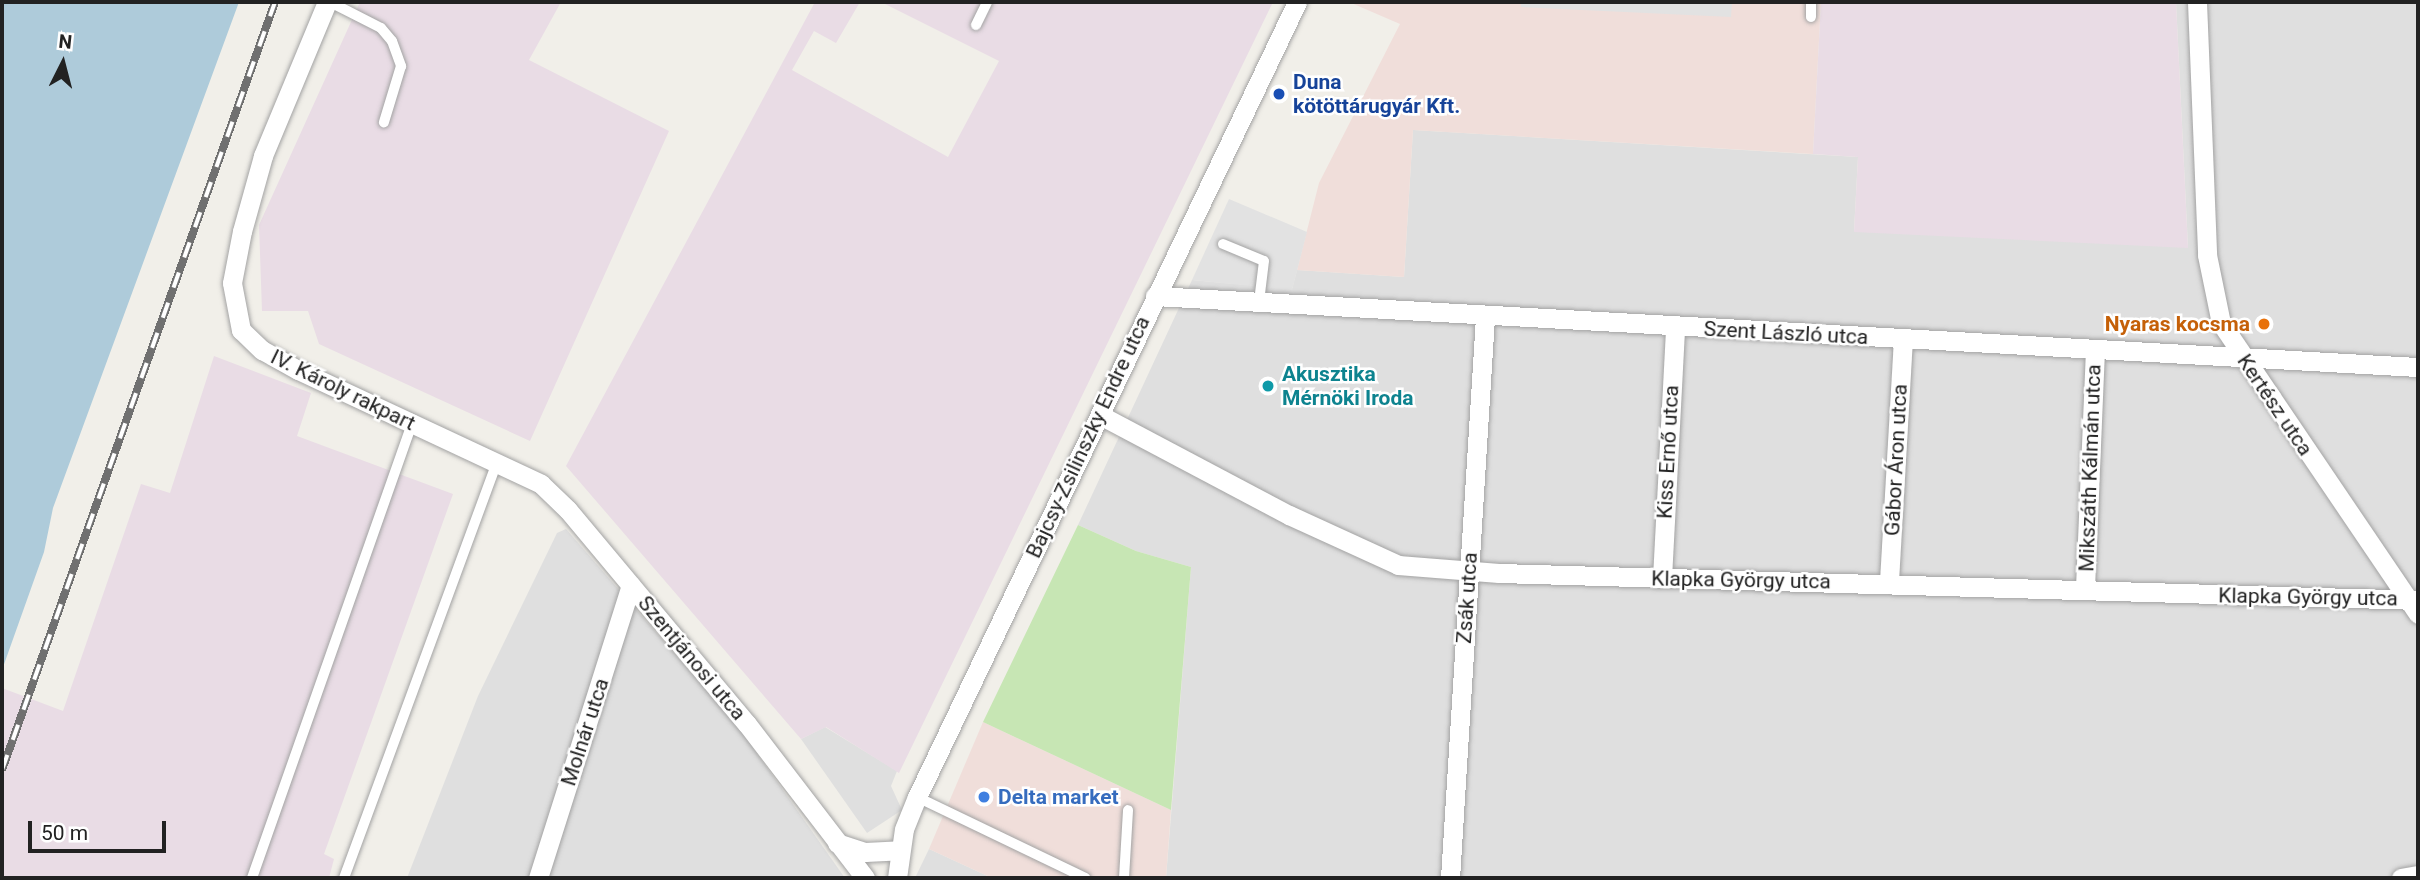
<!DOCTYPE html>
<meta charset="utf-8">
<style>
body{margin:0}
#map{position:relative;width:2420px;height:880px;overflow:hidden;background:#f1efe9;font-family:Roboto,sans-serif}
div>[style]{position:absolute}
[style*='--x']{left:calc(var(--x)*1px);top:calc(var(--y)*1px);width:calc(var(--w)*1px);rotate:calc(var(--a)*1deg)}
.residential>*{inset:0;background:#dfdfdf}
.commercial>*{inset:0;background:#f0deda}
.industrial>*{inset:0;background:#e9dce5}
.grass>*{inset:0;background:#c7e6b4}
.parking>*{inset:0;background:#e2e2e2}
.water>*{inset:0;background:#aecbda}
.roads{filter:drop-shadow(0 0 2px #a3a3a3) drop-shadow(0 0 2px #a3a3a3)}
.service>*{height:10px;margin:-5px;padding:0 5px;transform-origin:5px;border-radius:5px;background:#fff}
.minor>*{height:19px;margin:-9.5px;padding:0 9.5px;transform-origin:9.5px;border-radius:9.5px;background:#fff}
.rail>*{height:8px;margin-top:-4px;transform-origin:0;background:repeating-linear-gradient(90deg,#fff 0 16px,#707070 0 32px);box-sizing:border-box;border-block:2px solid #707070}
.dots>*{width:19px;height:19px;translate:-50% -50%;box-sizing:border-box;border:4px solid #fff;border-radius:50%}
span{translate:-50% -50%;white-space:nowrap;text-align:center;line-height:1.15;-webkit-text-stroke:5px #fff;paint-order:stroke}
.transit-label{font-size:21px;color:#164399;font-weight:700}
.left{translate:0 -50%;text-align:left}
.food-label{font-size:21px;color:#c56008;font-weight:700}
.right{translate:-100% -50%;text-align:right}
.street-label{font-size:21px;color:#222}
.culture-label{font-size:21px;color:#0d838f;font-weight:700}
.shop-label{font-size:21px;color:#366cbe;font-weight:700}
.frame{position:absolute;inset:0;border:4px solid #222;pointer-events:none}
.north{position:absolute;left:28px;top:28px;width:70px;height:70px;-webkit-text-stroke:5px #fff;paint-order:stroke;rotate:6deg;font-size:19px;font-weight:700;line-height:28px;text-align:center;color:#222}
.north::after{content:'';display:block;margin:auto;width:24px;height:32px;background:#222;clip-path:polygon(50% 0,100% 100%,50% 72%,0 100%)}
.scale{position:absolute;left:28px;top:821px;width:138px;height:32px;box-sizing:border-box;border:4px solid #222;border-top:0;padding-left:9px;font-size:21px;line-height:24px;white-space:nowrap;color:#222;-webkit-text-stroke:5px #fff;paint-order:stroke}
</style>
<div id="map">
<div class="residential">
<i style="clip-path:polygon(2176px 2px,2418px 2px,2418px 878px,1166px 878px,1191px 567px,1136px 551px,1078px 525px,1192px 280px,1292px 289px,1297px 270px,1404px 277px,1413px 130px,1858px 157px,1854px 231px,2188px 247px)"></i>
<i style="clip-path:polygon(566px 529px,739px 728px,845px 878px,407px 878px,478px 696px,557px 533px)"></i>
<i style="clip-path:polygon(825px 727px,897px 771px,891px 786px,902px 810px,867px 833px,801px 739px)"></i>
<i style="clip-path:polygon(929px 849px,992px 878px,915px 878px)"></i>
</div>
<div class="commercial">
<i style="clip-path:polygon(1349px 2px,1821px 2px,1813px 154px,1413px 130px,1404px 277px,1297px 270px,1319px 183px,1400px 24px)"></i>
<i style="clip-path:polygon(983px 722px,1171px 810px,1166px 878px,992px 878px,929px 849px)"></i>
</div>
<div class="industrial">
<i style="clip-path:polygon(360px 2px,561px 2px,529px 60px,669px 131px,530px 441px,319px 344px,308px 311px,262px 311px,259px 225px)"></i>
<i style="clip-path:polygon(815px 2px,860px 2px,836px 43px,814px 31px,792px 70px,948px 157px,999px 61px,881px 2px,1273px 2px,899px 773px,826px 727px,801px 739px,566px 466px)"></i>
<i style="clip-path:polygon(1821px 2px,2176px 2px,2188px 248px,1854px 232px,1858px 157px,1813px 154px)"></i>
<i style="clip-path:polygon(214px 356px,311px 393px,297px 436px,453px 494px,324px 854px,334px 859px,329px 878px,2px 878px,2px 688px,63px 711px,141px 484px,170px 493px)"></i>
</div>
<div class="grass">
<i style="clip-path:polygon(1078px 525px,1136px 551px,1191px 567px,1171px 810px,983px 722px)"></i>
</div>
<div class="parking">
<i style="clip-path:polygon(1521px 2px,1732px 2px,1731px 17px,1521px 7px)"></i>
<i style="clip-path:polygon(1229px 199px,1307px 232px,1292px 290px,1192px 280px)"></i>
</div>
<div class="water">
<i style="clip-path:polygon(2px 2px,239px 2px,53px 508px,44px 552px,2px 670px)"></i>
</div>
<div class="roads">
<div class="service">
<i style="--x:330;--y:2;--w:57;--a:27"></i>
<i style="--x:381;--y:28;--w:17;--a:50"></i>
<i style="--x:392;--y:41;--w:27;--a:70"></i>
<i style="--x:401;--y:66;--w:59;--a:106.9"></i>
<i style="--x:1811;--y:17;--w:15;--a:-90"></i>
<i style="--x:976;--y:25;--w:25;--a:-64"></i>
<i style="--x:1223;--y:244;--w:44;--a:22.5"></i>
<i style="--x:1264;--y:261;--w:41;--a:97"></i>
<i style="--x:917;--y:797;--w:187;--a:25.7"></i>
<i style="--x:252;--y:878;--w:482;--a:-70.6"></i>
<i style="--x:344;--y:878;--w:441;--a:-69.8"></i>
<i style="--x:1124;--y:878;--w:68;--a:-86.6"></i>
</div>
<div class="minor">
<i style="--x:327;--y:2;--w:167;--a:112.6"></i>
<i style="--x:263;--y:156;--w:78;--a:105.6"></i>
<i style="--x:242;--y:231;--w:53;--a:100.9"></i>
<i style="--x:232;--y:283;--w:48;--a:79.2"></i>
<i style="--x:241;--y:330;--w:29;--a:44"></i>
<i style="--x:262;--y:350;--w:41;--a:29.1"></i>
<i style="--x:298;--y:370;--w:268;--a:25.1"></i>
<i style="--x:541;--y:484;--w:37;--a:44"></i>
<i style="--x:568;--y:510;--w:279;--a:50.1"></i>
<i style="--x:747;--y:724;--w:194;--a:52.5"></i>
<i style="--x:2197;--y:2;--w:253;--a:87.7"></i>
<i style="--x:2207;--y:255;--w:69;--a:78.4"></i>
<i style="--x:2221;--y:323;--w:351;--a:55.9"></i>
<i style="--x:1155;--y:296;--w:1265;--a:3.22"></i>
<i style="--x:1100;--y:415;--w:214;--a:27.9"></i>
<i style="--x:1289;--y:515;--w:120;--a:24.6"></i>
<i style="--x:1398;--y:565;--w:101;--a:4.5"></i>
<i style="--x:1499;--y:573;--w:919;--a:1.68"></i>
<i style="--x:1662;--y:578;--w:252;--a:-87"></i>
<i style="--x:1889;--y:581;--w:242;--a:-86.7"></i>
<i style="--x:2085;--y:588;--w:239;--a:-87.6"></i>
<i style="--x:837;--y:843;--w:29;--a:18"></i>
<i style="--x:865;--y:852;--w:35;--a:-3"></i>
<i style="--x:538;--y:878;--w:307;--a:-72.4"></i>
<i style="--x:897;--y:878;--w:49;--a:-81.9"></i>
<i style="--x:904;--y:829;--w:35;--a:-68"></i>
<i style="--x:917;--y:797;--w:881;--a:-64.45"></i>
<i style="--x:1450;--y:878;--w:562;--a:-86.43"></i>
<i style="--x:2401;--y:878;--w:17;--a:-10"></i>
</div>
</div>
<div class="rail">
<i style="--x:2;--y:770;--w:815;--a:-70.43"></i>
</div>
<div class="dots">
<i style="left:1279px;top:94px;background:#1a4fb4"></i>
<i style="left:2264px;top:324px;background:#e8710a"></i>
<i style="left:1268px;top:386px;background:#0f9aa8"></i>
<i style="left:984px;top:797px;background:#3f7fe0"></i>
</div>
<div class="transit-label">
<span class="left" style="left:1293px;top:94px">Duna<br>kötöttárugyár Kft.</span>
</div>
<div class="food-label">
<span class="right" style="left:2250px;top:324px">Nyaras kocsma</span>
</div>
<div class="street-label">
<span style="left:1786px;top:333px;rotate:3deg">Szent László utca</span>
<span style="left:343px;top:390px;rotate:26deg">IV. Károly rakpart</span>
<span style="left:2275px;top:405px;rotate:56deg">Kertész utca</span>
<span style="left:1088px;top:437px;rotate:-65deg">Bajcsy-Zsilinszky Endre utca</span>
<span style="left:1668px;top:452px;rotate:-87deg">Kiss Ernő utca</span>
<span style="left:1896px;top:460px;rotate:-87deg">Gábor Áron utca</span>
<span style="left:2090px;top:468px;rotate:-88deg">Mikszáth Kálmán utca</span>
<span style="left:1741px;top:580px;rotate:1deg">Klapka György utca</span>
<span style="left:2308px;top:597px;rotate:1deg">Klapka György utca</span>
<span style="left:1467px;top:598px;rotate:-86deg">Zsák utca</span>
<span style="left:692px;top:658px;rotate:50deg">Szentjánosi utca</span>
<span style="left:585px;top:732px;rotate:-72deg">Molnár utca</span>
</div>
<div class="culture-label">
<span class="left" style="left:1282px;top:386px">Akusztika<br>Mérnöki Iroda</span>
</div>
<div class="shop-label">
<span class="left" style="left:998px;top:797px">Delta market</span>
</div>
<div class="frame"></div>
<div class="north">N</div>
<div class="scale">50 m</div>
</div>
